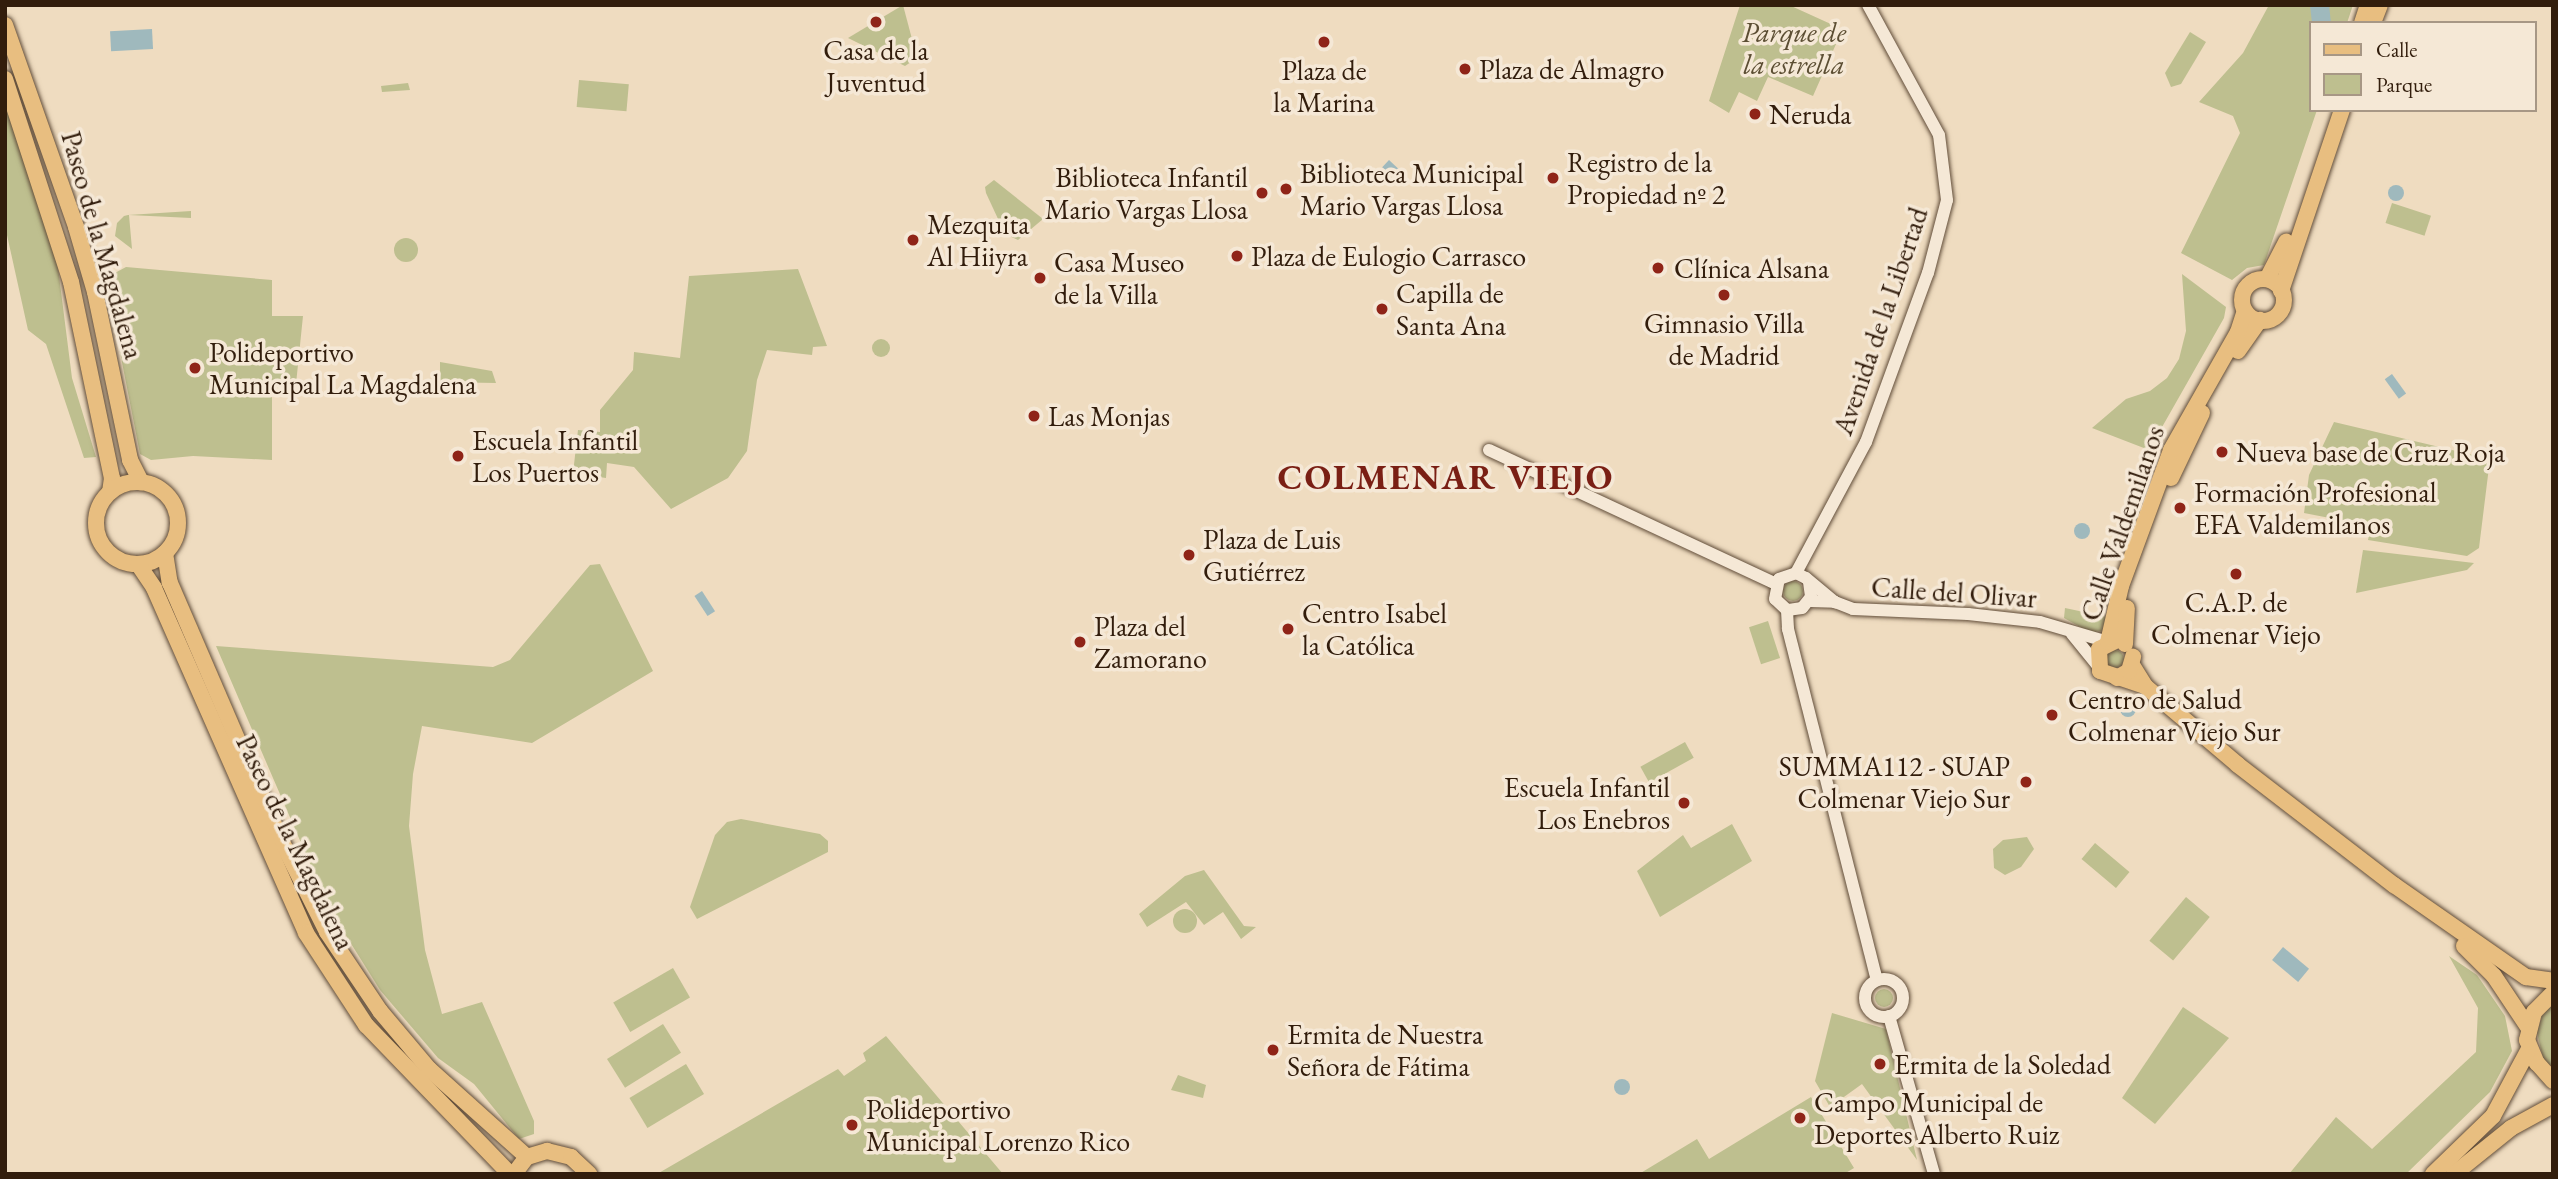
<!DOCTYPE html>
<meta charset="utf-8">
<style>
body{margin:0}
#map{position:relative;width:2558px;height:1179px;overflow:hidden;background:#efdcc0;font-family:"EB Garamond",serif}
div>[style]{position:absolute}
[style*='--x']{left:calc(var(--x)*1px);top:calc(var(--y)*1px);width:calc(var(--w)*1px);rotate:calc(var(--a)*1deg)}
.green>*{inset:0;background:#bebf8f;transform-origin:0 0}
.round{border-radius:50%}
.water>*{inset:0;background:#9fb9bd;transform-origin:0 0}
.roads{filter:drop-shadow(0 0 2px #614d39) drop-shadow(0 0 2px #614d39)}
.minor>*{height:12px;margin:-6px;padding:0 6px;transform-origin:6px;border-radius:6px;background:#f5e8d6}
.minor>.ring{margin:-6px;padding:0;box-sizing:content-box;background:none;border:12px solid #f5e8d6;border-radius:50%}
.major>*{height:16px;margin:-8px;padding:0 8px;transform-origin:8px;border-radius:8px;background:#e8be80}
.major>.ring{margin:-8px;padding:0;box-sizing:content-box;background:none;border:16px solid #e8be80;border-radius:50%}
.dots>*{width:19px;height:19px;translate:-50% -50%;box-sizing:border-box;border:4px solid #f5e8d6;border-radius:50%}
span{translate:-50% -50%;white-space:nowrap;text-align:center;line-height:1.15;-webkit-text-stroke:7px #f5e8d6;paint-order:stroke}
.park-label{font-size:28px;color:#5c4e33;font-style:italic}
.poi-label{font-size:28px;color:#321d0c}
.left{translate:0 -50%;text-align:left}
.right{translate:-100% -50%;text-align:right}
.street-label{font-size:28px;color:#321d0c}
.district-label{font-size:35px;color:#7a1f14;font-weight:700;letter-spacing:2px}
.frame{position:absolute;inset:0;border:7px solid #321d0c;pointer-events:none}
.legend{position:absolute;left:2309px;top:21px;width:228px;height:91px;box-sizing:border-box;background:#f5e8d6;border:2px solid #a79785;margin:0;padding:9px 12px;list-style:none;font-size:21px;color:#321d0c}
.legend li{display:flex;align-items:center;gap:14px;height:35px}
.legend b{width:35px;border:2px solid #a79785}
</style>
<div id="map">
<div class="green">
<i style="clip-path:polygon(903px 5px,917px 58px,905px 66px,848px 38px)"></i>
<i style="clip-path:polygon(1740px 5px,1789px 5px,1833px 25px,1831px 31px,1840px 35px,1813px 96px,1768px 77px,1757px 101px,1739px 92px,1729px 113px,1709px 101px)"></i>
<i style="clip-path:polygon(2269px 5px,2353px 5px,2347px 23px,2311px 23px,2311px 110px,2317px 110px,2264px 265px,2247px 268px,2232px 280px,2181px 253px,2240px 133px,2233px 116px,2199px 102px,2243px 53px)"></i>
<i style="clip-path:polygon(2190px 32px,2206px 42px,2181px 84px,2171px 87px,2165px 73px)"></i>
<i style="left:579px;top:80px;width:50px;height:27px;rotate:5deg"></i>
<i style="clip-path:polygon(408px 83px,410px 90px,382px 92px,381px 86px)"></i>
<i style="clip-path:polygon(5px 105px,56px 252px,72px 378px,96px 457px,84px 458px,46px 344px,28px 330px,5px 226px)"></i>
<i style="clip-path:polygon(994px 180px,1043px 219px,1018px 240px,1005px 234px,986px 193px,985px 187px)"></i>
<i style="left:2392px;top:203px;width:41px;height:21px;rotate:18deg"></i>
<i style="clip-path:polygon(191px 211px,191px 218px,129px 215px,132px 249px,115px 236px,117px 223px,124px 216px,128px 215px)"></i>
<i class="round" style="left:394px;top:238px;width:24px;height:24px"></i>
<i style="clip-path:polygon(126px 267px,272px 280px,272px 316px,303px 316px,296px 384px,272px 388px,272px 460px,193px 456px,151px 460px,140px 454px,107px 286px,113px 274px)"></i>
<i style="clip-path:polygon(798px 269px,827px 346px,813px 347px,812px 355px,767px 350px,757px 380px,747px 451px,728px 478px,671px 509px,634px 467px,607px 463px,606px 478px,573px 473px,578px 430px,600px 432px,600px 410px,633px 370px,634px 352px,680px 358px,689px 276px)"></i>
<i style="clip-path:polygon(2182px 274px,2226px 307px,2224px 318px,2149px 450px,2092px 428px,2126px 399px,2150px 391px,2167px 378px,2179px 359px,2186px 331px)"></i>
<i class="round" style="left:872px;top:339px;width:18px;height:18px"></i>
<i style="clip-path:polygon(440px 362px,492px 371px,496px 383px,440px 382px)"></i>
<i style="clip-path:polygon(2334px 422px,2490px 459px,2479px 548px,2467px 556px,2368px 540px,2371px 526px,2304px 513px,2309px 475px)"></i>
<i style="clip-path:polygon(2363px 550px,2474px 563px,2467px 570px,2356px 593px)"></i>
<i style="clip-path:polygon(600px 564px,653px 671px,532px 743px,422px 726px,413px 774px,409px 826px,425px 950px,442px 1014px,482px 1002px,534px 1121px,534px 1134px,519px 1139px,474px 1084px,438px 1058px,380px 990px,330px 910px,216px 646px,493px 667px,510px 660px,590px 565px)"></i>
<i class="round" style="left:1783px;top:581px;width:20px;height:20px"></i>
<i style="clip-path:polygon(2065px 608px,2112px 618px,2110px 629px,2091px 633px,2064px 618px)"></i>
<i style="left:1768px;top:621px;width:39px;height:20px;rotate:72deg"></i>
<i class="round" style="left:2106px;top:650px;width:18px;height:18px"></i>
<i style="left:1685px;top:742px;width:18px;height:51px;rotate:61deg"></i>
<i style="clip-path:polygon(741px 819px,820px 834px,828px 841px,828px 852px,697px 919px,690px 907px,715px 835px,727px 822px)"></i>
<i style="clip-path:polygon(1732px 824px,1752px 861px,1660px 917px,1637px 871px,1683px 835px,1691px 848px)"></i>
<i style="clip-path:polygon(2027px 837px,2034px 849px,2021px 867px,2005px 875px,1994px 868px,1993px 849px,2003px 840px)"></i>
<i style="left:2095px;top:843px;width:45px;height:21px;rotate:40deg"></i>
<i style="clip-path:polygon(1204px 870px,1244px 926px,1256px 927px,1241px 939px,1223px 912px,1204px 925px,1186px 902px,1147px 927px,1139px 914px,1185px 876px)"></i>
<i style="left:2186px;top:897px;width:31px;height:57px;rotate:40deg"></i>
<i class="round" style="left:1173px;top:909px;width:24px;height:24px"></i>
<i style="clip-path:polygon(2449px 956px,2477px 975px,2505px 1016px,2512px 1051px,2490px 1092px,2406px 1174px,2289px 1174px,2336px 1117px,2372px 1149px,2476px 1052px,2478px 1008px)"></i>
<i style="left:673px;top:968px;width:34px;height:69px;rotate:60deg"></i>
<i class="round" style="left:1875px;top:989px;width:18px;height:18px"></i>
<i style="clip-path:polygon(2553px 1003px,2553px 1070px,2543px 1059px,2537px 1032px,2542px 1016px)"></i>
<i style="clip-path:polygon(2183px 1007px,2229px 1038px,2155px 1124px,2122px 1098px)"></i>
<i style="clip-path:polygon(1832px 1013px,1886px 1029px,1917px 1160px,1862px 1084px,1830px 1107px,1815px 1081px)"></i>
<i style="left:663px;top:1024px;width:34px;height:66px;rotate:58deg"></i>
<i style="clip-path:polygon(886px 1036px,1003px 1174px,657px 1174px,838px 1069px,844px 1076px,866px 1061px,863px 1053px)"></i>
<i style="left:686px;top:1064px;width:35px;height:66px;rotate:59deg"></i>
<i style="clip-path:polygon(1178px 1075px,1206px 1085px,1203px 1098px,1171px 1090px)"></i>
<i style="clip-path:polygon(1811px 1097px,1854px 1168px,1844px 1174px,1639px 1174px,1697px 1139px,1709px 1159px)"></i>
</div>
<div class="water">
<i style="clip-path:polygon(2329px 5px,2331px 23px,2312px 23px,2310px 5px)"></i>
<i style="left:152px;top:29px;width:20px;height:42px;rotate:87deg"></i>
<i style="left:1389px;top:160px;width:19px;height:10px;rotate:43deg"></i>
<i class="round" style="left:2388px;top:185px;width:16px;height:16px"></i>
<i style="left:2392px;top:374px;width:24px;height:9px;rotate:54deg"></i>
<i class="round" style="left:2074px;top:523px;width:16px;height:16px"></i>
<i style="left:702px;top:591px;width:24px;height:9px;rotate:57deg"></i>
<i class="round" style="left:2120px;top:701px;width:16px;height:16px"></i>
<i style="left:2283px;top:947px;width:34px;height:17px;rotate:40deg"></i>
<i class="round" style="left:1614px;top:1079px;width:16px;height:16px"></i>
</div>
<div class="roads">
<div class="minor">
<i style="--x:1489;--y:450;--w:317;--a:25"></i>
<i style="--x:1796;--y:573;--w:149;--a:-61.9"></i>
<i style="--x:1866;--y:442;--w:180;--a:-69.9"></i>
<i style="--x:1928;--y:273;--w:75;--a:-75.4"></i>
<i style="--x:1947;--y:200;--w:65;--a:-97"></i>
<i style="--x:1939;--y:135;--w:148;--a:-118.6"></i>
<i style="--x:1809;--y:582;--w:15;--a:82"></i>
<i style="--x:1811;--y:597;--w:14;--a:129"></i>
<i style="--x:1802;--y:608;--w:15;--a:172"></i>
<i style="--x:1787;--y:610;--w:16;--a:-137"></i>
<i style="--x:1775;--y:599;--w:20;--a:-79"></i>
<i style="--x:1779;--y:579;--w:18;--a:-19"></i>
<i style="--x:1796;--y:573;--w:11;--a:27"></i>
<i style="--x:1806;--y:578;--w:38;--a:40"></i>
<i style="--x:1810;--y:601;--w:25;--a:2"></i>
<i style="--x:1835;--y:602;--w:19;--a:21"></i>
<i style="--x:1853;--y:609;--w:115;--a:2.5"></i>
<i style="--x:1968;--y:614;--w:72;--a:6.3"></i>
<i style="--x:2040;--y:622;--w:71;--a:16.4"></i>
<i style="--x:1787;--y:610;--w:19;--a:87"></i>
<i style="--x:1788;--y:629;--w:362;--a:75.8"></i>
<i style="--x:2072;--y:634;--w:40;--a:51"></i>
<i class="ring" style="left:1865px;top:979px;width:26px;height:26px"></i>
<i style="--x:1889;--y:1016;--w:164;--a:74.1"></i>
</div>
<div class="major">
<i style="--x:2362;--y:23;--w:19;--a:-72"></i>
<i style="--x:2373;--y:23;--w:19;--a:-69"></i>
<i style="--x:5;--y:25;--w:214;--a:70.6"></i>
<i style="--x:76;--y:227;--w:68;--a:73.7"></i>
<i style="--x:95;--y:292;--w:172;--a:78.2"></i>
<i style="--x:130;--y:460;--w:25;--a:63"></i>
<i style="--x:5;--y:79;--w:213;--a:72"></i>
<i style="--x:71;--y:282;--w:200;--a:78.2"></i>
<i style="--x:112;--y:478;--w:14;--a:98"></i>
<i style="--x:2267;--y:279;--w:42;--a:-62.8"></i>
<i class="ring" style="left:2242px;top:279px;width:26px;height:26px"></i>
<i style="--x:2281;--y:291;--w:191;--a:-71.4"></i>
<i style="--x:2238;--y:351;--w:38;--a:-55"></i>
<i style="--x:2171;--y:478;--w:72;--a:-64.5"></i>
<i class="ring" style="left:96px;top:482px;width:66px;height:66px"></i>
<i style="--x:165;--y:553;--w:30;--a:81"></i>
<i style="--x:170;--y:583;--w:271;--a:66.7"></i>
<i style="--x:277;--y:832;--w:112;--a:63.4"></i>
<i style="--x:327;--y:932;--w:95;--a:56.1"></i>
<i style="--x:380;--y:1011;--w:76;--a:49.8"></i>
<i style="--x:429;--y:1069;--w:132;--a:41.9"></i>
<i style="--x:138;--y:564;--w:29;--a:56"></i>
<i style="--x:154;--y:588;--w:377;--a:66.2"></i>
<i style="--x:306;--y:933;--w:110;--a:56.9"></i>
<i style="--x:366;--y:1025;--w:207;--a:46"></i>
<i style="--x:2115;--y:641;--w:18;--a:153"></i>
<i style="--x:2099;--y:649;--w:22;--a:87"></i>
<i style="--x:2100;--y:671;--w:47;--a:18.4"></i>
<i style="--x:2108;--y:642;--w:57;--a:-76.9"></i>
<i style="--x:2121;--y:586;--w:145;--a:-69.8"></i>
<i style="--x:2171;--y:450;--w:136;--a:-60.4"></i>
<i style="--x:2238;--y:332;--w:22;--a:-72"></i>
<i style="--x:2125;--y:644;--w:36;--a:-87"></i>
<i style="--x:2132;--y:665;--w:25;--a:58"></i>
<i style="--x:2145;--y:686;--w:122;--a:40.3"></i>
<i style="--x:2238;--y:765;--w:197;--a:37.6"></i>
<i style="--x:2394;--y:885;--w:161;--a:34.9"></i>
<i style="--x:2526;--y:977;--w:27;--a:8"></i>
<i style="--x:2117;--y:678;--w:14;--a:-30"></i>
<i style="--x:2129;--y:671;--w:15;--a:-74"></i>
<i style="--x:2464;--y:946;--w:42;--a:45"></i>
<i style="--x:2494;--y:976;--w:61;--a:56.3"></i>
<i style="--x:2553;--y:993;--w:27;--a:135"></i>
<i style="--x:2534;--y:1012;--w:29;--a:104"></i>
<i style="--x:2527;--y:1040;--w:25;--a:67"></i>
<i style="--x:2537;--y:1063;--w:24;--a:48"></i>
<i style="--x:514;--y:1174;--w:21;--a:-53"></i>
<i style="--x:527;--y:1157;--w:21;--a:-17"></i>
<i style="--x:547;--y:1151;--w:25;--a:14"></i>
<i style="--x:571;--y:1157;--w:25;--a:43"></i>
<i style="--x:2433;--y:1174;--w:83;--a:-44"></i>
<i style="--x:2493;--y:1116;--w:76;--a:-61.8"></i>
<i style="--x:2454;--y:1174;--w:73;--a:-38.9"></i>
<i style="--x:2511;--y:1128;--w:48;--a:-28.7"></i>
</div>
</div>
<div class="dots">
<i style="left:876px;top:22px;background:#8f2418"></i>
<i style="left:1324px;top:42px;background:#8f2418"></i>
<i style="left:1465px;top:69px;background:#8f2418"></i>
<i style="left:1755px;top:114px;background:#8f2418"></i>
<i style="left:1553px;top:178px;background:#8f2418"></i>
<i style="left:1286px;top:189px;background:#8f2418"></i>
<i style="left:1262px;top:193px;background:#8f2418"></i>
<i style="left:913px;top:240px;background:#8f2418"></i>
<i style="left:1237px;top:256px;background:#8f2418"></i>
<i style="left:1658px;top:268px;background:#8f2418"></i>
<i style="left:1040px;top:278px;background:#8f2418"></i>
<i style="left:1724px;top:295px;background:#8f2418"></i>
<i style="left:1382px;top:309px;background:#8f2418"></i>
<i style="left:195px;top:368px;background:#8f2418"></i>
<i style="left:1034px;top:416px;background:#8f2418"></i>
<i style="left:2222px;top:452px;background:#8f2418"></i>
<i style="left:458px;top:456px;background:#8f2418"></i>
<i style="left:2180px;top:508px;background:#8f2418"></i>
<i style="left:1189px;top:555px;background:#8f2418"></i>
<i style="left:2236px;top:574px;background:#8f2418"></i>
<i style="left:1288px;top:629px;background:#8f2418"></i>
<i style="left:1080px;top:642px;background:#8f2418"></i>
<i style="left:2052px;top:715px;background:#8f2418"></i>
<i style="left:2026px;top:782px;background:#8f2418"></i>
<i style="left:1684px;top:803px;background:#8f2418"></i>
<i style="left:1273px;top:1050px;background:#8f2418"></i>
<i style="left:1880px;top:1064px;background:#8f2418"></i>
<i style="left:1800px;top:1118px;background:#8f2418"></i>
<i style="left:852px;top:1125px;background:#8f2418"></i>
</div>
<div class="park-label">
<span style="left:1794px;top:48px">Parque de<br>la estrella</span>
</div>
<div class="poi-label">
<span style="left:876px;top:66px">Casa de la<br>Juventud</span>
<span class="left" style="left:1479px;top:69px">Plaza de Almagro</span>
<span style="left:1324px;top:86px">Plaza de<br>la Marina</span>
<span class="left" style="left:1769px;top:114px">Neruda</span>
<span class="left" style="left:1567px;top:178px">Registro de la<br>Propiedad nº 2</span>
<span class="left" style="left:1300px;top:189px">Biblioteca Municipal<br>Mario Vargas Llosa</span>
<span class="right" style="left:1248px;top:193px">Biblioteca Infantil<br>Mario Vargas Llosa</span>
<span class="left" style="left:927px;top:240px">Mezquita<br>Al Hiiyra</span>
<span class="left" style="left:1251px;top:256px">Plaza de Eulogio Carrasco</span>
<span class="left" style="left:1054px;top:278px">Casa Museo<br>de la Villa</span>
<span class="left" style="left:1674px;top:268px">Clínica Alsana</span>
<span class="left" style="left:1396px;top:309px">Capilla de<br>Santa Ana</span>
<span style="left:1724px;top:339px">Gimnasio Villa<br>de Madrid</span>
<span class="left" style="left:209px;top:368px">Polideportivo<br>Municipal La Magdalena</span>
<span class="left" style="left:1048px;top:416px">Las Monjas</span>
<span class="left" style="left:472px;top:456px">Escuela Infantil<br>Los Puertos</span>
<span class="left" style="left:2236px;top:452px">Nueva base de Cruz Roja</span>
<span class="left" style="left:2194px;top:508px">Formación Profesional<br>EFA Valdemilanos</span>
<span class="left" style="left:1203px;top:555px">Plaza de Luis<br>Gutiérrez</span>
<span style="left:2236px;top:618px">C.A.P. de<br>Colmenar Viejo</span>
<span class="left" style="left:1302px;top:629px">Centro Isabel<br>la Católica</span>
<span class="left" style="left:1094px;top:642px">Plaza del<br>Zamorano</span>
<span class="left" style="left:2068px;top:715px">Centro de Salud<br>Colmenar Viejo Sur</span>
<span class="right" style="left:2010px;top:782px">SUMMA112 - SUAP<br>Colmenar Viejo Sur</span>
<span class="right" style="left:1670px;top:803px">Escuela Infantil<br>Los Enebros</span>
<span class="left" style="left:1287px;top:1050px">Ermita de Nuestra<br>Señora de Fátima</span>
<span class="left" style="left:1894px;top:1064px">Ermita de la Soledad</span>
<span class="left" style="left:1814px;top:1118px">Campo Municipal de<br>Deportes Alberto Ruiz</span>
<span class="left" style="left:866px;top:1125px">Polideportivo<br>Municipal Lorenzo Rico</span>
</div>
<div class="street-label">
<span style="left:103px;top:245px;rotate:74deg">Paseo de la Magdalena</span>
<span style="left:1880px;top:321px;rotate:-71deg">Avenida de la Libertad</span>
<span style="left:2122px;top:523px;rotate:-71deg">Calle Valdemilanos</span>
<span style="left:1954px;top:592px;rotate:4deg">Calle del Olivar</span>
<span style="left:296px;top:842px;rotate:64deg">Paseo de la Magdalena</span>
</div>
<div class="district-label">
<span style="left:1446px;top:477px">COLMENAR VIEJO</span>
</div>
<div class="frame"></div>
<ul class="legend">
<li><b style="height:9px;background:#e8be80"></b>Calle</li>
<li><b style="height:19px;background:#bebf8f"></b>Parque</li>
</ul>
</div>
